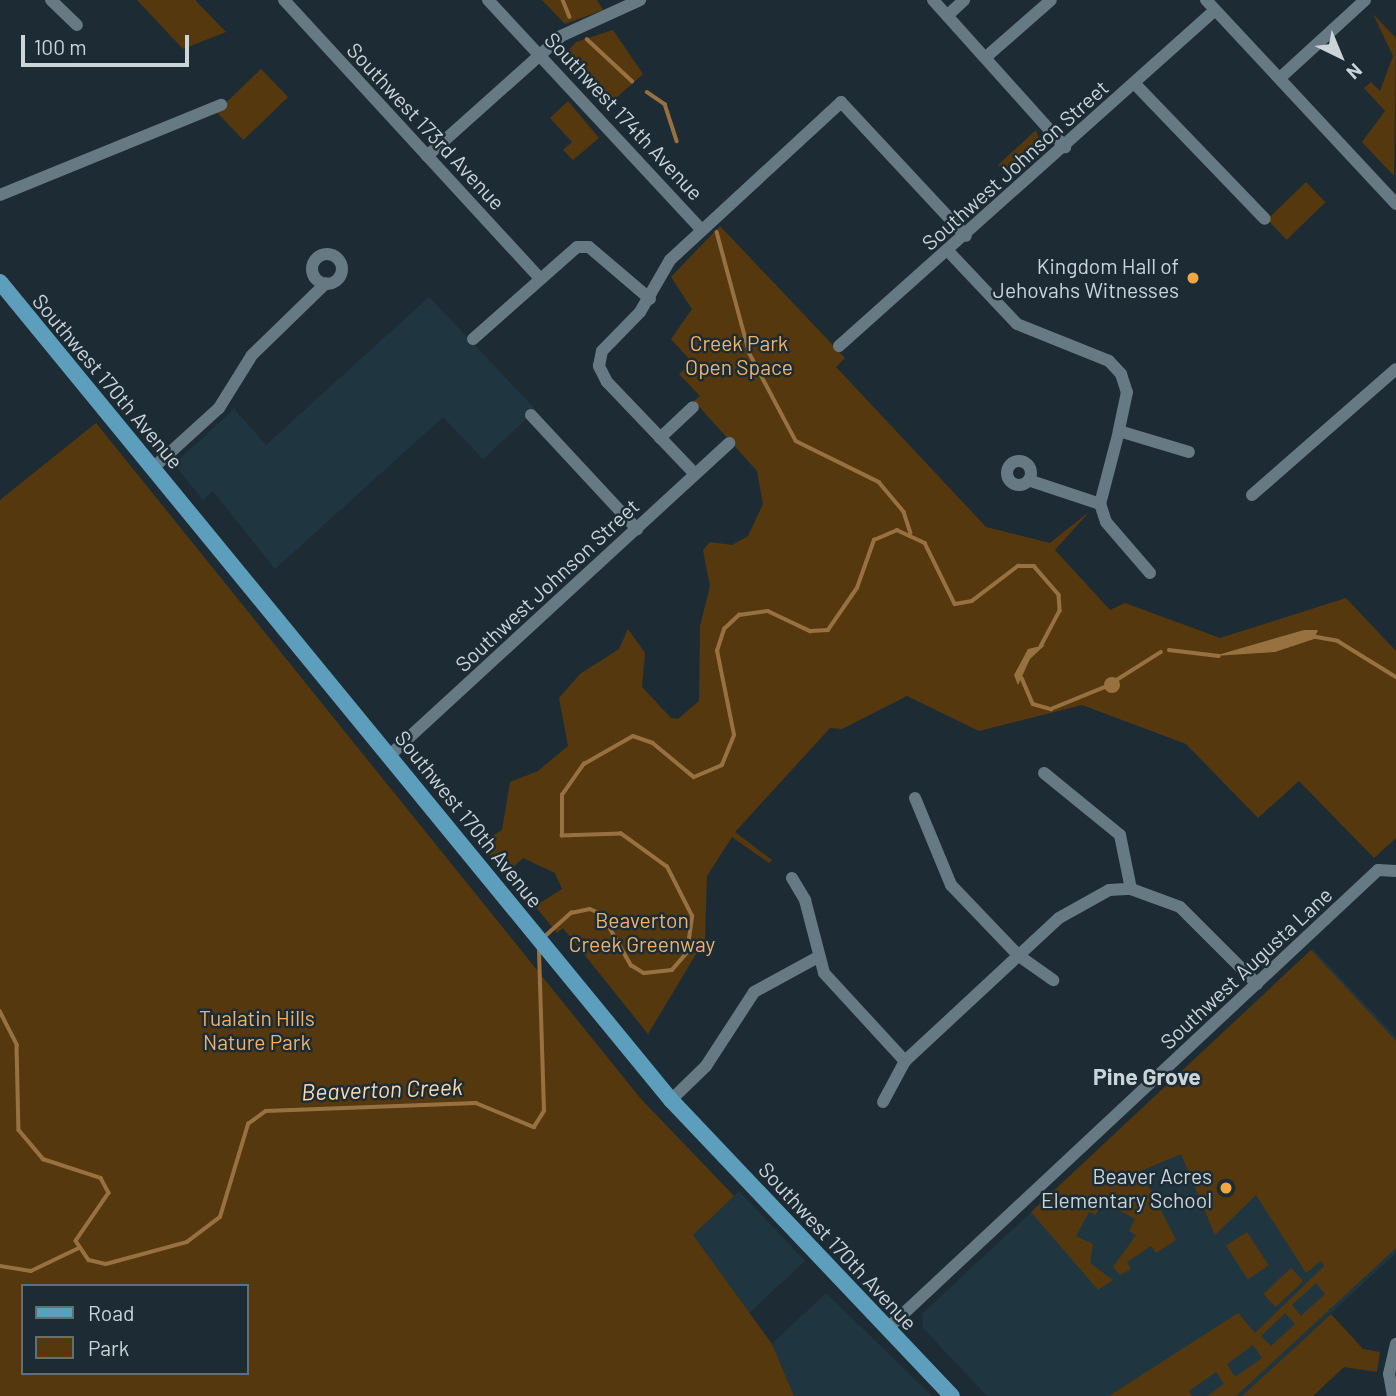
<!DOCTYPE html>
<style>
body{margin:0}
#map{position:relative;width:1396px;height:1396px;overflow:hidden;background:#1d2c34;font-family:Barlow,sans-serif}
div>[style]{position:absolute}
[style*='--x']{left:calc(var(--x)*1px);top:calc(var(--y)*1px);width:calc(var(--w)*1px);rotate:calc(var(--a)*1deg)}
.built>*{inset:0;background:#1f3641}
.green>*{inset:0;background:#56380e;transform-origin:0 0}
.water>*{inset:0;background:#987141}
.round{border-radius:50%}
.stream>*{height:3.5px;margin:-1.75px;padding:0 1.75px;transform-origin:1.75px;border-radius:1.75px;background:#987141}
.minor>*{height:12px;margin:-6px;padding:0 6px;transform-origin:6px;border-radius:6px;background:#677982}
.minor>.ring{margin:-6px;padding:0;box-sizing:content-box;background:none;border:12px solid #677982;border-radius:50%}
.major>*{height:16px;margin:-8px;padding:0 8px;transform-origin:8px;border-radius:8px;background:#5d9ebd}
.dots>*{width:19px;height:19px;translate:-50% -50%;box-sizing:border-box;border:4px solid #1d2c34;border-radius:50%}
span{translate:-50% -50%;white-space:nowrap;text-align:center;line-height:1.15;-webkit-text-stroke:5px #1d2c34;paint-order:stroke}
.street-label{font-size:21px;color:#cad4d9}
.poi-label{font-size:21px;color:#cad4d9}
.right{translate:-100% -50%;text-align:right}
.park-label{font-size:21px;color:#edb36c}
.neighbourhood-label{font-size:23px;color:#cad4d9;font-weight:700}
.water-label{font-size:23px;color:#fcd8af;font-style:italic}
.legend{position:absolute;left:21px;top:1284px;width:228px;height:91px;box-sizing:border-box;background:#1d2c34;border:2px solid #626f76;margin:0;padding:9px 12px;list-style:none;font-size:21px;color:#cad4d9}
.legend li{display:flex;align-items:center;gap:14px;height:35px}
.legend b{width:35px;border:2px solid #626f76}
.north{position:absolute;left:1305px;top:21px;width:70px;height:70px;-webkit-text-stroke:5px #1d2c34;paint-order:stroke;rotate:137deg;font-size:19px;font-weight:700;line-height:28px;text-align:center;color:#cad4d9}
.north::after{content:'';display:block;margin:auto;width:24px;height:32px;background:#cad4d9;clip-path:polygon(50% 0,100% 100%,50% 72%,0 100%)}
.scale{position:absolute;left:21px;top:35px;width:168px;height:32px;box-sizing:border-box;border:4px solid #cad4d9;border-top:0;padding-left:9px;font-size:21px;line-height:24px;white-space:nowrap;color:#cad4d9;-webkit-text-stroke:5px #1d2c34;paint-order:stroke}
</style>
<div id="map">
<div class="built">
<i style="clip-path:polygon(429px 297px,536px 410px,483px 459px,443px 417px,275px 569px,213px 491px,203px 500px,174px 464px,234px 409px,266px 445px)"></i>
<i style="clip-path:polygon(1313px 949px,1396px 1037px,1396px 1253px,1242px 1396px,987px 1396px,923px 1328px,922px 1314px)"></i>
<i style="clip-path:polygon(739px 1191px,805px 1261px,749px 1313px,692px 1235px)"></i>
<i style="clip-path:polygon(826px 1293px,932px 1396px,794px 1396px,772px 1344px)"></i>
</div>
<div class="green">
<i style="clip-path:polygon(137px 0,195px 0,226px 32px,183px 49px)"></i>
<i style="clip-path:polygon(542px 0,597px 0,603px 10px,565px 24px)"></i>
<i style="clip-path:polygon(1373px 14px,1396px 38px,1394px 176px,1362px 142px,1385px 111px,1364px 88px,1371px 82px,1380px 91px,1393px 56px)"></i>
<i style="clip-path:polygon(613px 30px,643px 74px,607px 106px,563px 56px,576px 42px)"></i>
<i style="left:261px;top:69px;width:39px;height:62px;rotate:46deg"></i>
<i style="clip-path:polygon(568px 101px,599px 138px,573px 160px,563px 150px,572px 142px,550px 118px)"></i>
<i style="clip-path:polygon(1036px 130px,1041px 144px,1008px 175px,998px 165px)"></i>
<i style="left:1306px;top:182px;width:28px;height:54px;rotate:46deg"></i>
<i style="clip-path:polygon(720px 226px,845px 358px,836px 367px,986px 527px,1050px 543px,1090px 511px,1055px 550px,1110px 610px,1125px 603px,1220px 638px,1346px 598px,1396px 651px,1396px 838px,1374px 858px,1299px 781px,1258px 818px,1186px 744px,1082px 705px,979px 731px,907px 696px,842px 729px,830px 728px,735px 832px,772px 860px,769px 863px,732px 837px,707px 876px,705px 939px,648px 1034px,563px 928px,557px 933px,535px 906px,562px 889px,555px 873px,523px 858px,506px 874px,481px 843px,502px 830px,510px 782px,538px 771px,568px 746px,559px 698px,580px 674px,619px 649px,628px 629px,645px 653px,642px 687px,671px 718px,678px 719px,699px 701px,700px 626px,710px 586px,703px 550px,710px 542px,732px 545px,748px 536px,763px 504px,757px 471px,694px 401px,700px 396px,679px 374px,692px 362px,671px 339px,692px 309px,671px 277px)"></i>
<i style="clip-path:polygon(evenodd,96px 423px,641px 1099px,734px 1196px,693px 1235px,772px 1344px,794px 1396px,0 1396px,0 500px,96px 423px,23px 1286px,247px 1286px,247px 1373px,23px 1373px,23px 1286px)"></i>
<i style="clip-path:polygon(evenodd,1311px 950px,1396px 1041px,1396px 1248px,1236px 1396px,1207px 1396px,1224px 1384px,1216px 1372px,1189px 1391px,1192px 1396px,1109px 1396px,1238px 1313px,1255px 1333px,1324px 1266px,1321px 1261px,1306px 1273px,1256px 1195px,1215px 1235px,1181px 1154px,1141px 1171px,1176px 1240px,1156px 1253px,1151px 1246px,1127px 1262px,1131px 1269px,1120px 1275px,1113px 1267px,1136px 1235px,1129px 1231px,1135px 1219px,1102px 1201px,1096px 1215px,1089px 1212px,1076px 1236px,1093px 1244px,1090px 1263px,1113px 1280px,1098px 1290px,1031px 1212px,1311px 950px,1316px 1283px,1325px 1294px,1301px 1316px,1292px 1305px,1316px 1283px,1311px 950px,1285px 1313px,1295px 1324px,1271px 1346px,1261px 1336px,1285px 1313px,1311px 950px,1253px 1345px,1262px 1358px,1235px 1377px,1227px 1364px,1253px 1345px)"></i>
<i style="left:1247px;top:1232px;width:40px;height:25px;rotate:57deg"></i>
<i style="left:1291px;top:1268px;width:18px;height:38px;rotate:47deg"></i>
<i style="clip-path:polygon(1331px 1314px,1363px 1349px,1380px 1352px,1377px 1372px,1344px 1367px,1313px 1396px,1242px 1396px)"></i>
</div>
<div class="water">
<i style="clip-path:polygon(1304px 630px,1318px 630px,1314px 639px,1275px 652px,1214px 656px)"></i>
<i style="clip-path:polygon(1045px 645px,1030px 659px,1018px 685px,1014px 675px,1028px 649px)"></i>
<i class="round" style="left:1104px;top:677px;width:16px;height:16px"></i>
</div>
<div class="stream">
<i style="--x:563;--y:0;--w:18;--a:68"></i>
<i style="--x:587;--y:39;--w:62;--a:43"></i>
<i style="--x:647;--y:92;--w:22;--a:34"></i>
<i style="--x:665;--y:104;--w:39;--a:72"></i>
<i style="--x:717;--y:232;--w:126;--a:74.9"></i>
<i style="--x:750;--y:354;--w:98;--a:62.1"></i>
<i style="--x:796;--y:441;--w:93;--a:26.3"></i>
<i style="--x:879;--y:482;--w:39;--a:50"></i>
<i style="--x:904;--y:512;--w:22;--a:72"></i>
<i style="--x:1311;--y:636;--w:27;--a:10"></i>
<i style="--x:1338;--y:641;--w:68;--a:31.8"></i>
<i style="--x:1169;--y:650;--w:50;--a:6.8"></i>
<i style="--x:1022;--y:678;--w:28;--a:67"></i>
<i style="--x:1033;--y:704;--w:19;--a:16"></i>
<i style="--x:1051;--y:709;--w:58;--a:-22.2"></i>
<i style="--x:1115;--y:681;--w:54;--a:-32.2"></i>
<i style="--x:543;--y:938;--w:38;--a:-42"></i>
<i style="--x:571;--y:913;--w:19;--a:-12"></i>
<i style="--x:590;--y:909;--w:13;--a:23"></i>
<i style="--x:602;--y:914;--w:59;--a:60.4"></i>
<i style="--x:631;--y:965;--w:15;--a:32"></i>
<i style="--x:644;--y:973;--w:28;--a:-6"></i>
<i style="--x:672;--y:970;--w:23;--a:-49"></i>
<i style="--x:687;--y:953;--w:37;--a:-82"></i>
<i style="--x:692;--y:916;--w:55;--a:-117"></i>
<i style="--x:667;--y:867;--w:57;--a:-144.3"></i>
<i style="--x:621;--y:834;--w:59;--a:178.1"></i>
<i style="--x:562;--y:836;--w:41;--a:-90"></i>
<i style="--x:562;--y:795;--w:38;--a:-55"></i>
<i style="--x:584;--y:764;--w:56;--a:-29.7"></i>
<i style="--x:633;--y:736;--w:21;--a:19"></i>
<i style="--x:653;--y:743;--w:53;--a:39.7"></i>
<i style="--x:694;--y:777;--w:30;--a:-23"></i>
<i style="--x:722;--y:765;--w:32;--a:-68"></i>
<i style="--x:734;--y:735;--w:86;--a:-101.4"></i>
<i style="--x:717;--y:651;--w:23;--a:-72"></i>
<i style="--x:724;--y:629;--w:21;--a:-43"></i>
<i style="--x:739;--y:615;--w:29;--a:-8"></i>
<i style="--x:768;--y:611;--w:47;--a:25.5"></i>
<i style="--x:810;--y:631;--w:18;--a:-3"></i>
<i style="--x:828;--y:630;--w:51;--a:-55.4"></i>
<i style="--x:857;--y:588;--w:51;--a:-70.5"></i>
<i style="--x:874;--y:540;--w:25;--a:-23"></i>
<i style="--x:897;--y:530;--w:31;--a:25"></i>
<i style="--x:925;--y:543;--w:68;--a:63.8"></i>
<i style="--x:955;--y:604;--w:17;--a:-10"></i>
<i style="--x:972;--y:601;--w:58;--a:-37.3"></i>
<i style="--x:1018;--y:566;--w:16;--a:0"></i>
<i style="--x:1034;--y:566;--w:38;--a:49"></i>
<i style="--x:1059;--y:595;--w:16;--a:86"></i>
<i style="--x:1060;--y:611;--w:40;--a:118"></i>
<i style="--x:0;--y:1011;--w:38;--a:63"></i>
<i style="--x:17;--y:1045;--w:85;--a:88.7"></i>
<i style="--x:19;--y:1130;--w:38;--a:50"></i>
<i style="--x:43;--y:1159;--w:61;--a:18.1"></i>
<i style="--x:101;--y:1178;--w:17;--a:62"></i>
<i style="--x:109;--y:1193;--w:58;--a:124.5"></i>
<i style="--x:76;--y:1241;--w:23;--a:56"></i>
<i style="--x:89;--y:1260;--w:17;--a:13"></i>
<i style="--x:106;--y:1264;--w:84;--a:-15.2"></i>
<i style="--x:187;--y:1242;--w:41;--a:-37.1"></i>
<i style="--x:220;--y:1217;--w:97;--a:-73.2"></i>
<i style="--x:248;--y:1124;--w:22;--a:-36"></i>
<i style="--x:266;--y:1111;--w:210;--a:-2.2"></i>
<i style="--x:476;--y:1103;--w:63;--a:22.5"></i>
<i style="--x:534;--y:1127;--w:19;--a:-58"></i>
<i style="--x:544;--y:1111;--w:162;--a:-91.8"></i>
<i style="--x:0;--y:1266;--w:31;--a:9"></i>
<i style="--x:31;--y:1271;--w:51;--a:-25.6"></i>
</div>
<div class="minor">
<i style="--x:51;--y:0;--w:36;--a:44"></i>
<i style="--x:284;--y:0;--w:378;--a:47.4"></i>
<i style="--x:488;--y:0;--w:313;--a:47.1"></i>
<i style="--x:933;--y:0;--w:198;--a:48.1"></i>
<i style="--x:1206;--y:0;--w:279;--a:47"></i>
<i style="--x:948;--y:15;--w:22;--a:-43"></i>
<i style="--x:986;--y:57;--w:86;--a:-41.2"></i>
<i style="--x:1281;--y:77;--w:114;--a:-42.5"></i>
<i style="--x:1135;--y:84;--w:187;--a:46.1"></i>
<i style="--x:427;--y:156;--w:180;--a:-41.8"></i>
<i style="--x:561;--y:36;--w:87;--a:-24.5"></i>
<i style="--x:0;--y:195;--w:239;--a:-22.2"></i>
<i style="--x:948;--y:251;--w:100;--a:46.6"></i>
<i style="--x:1017;--y:324;--w:99;--a:21.9"></i>
<i style="--x:1109;--y:361;--w:18;--a:47"></i>
<i style="--x:1121;--y:374;--w:19;--a:72"></i>
<i style="--x:1127;--y:392;--w:40;--a:102"></i>
<i class="ring" style="left:312px;top:254px;width:18px;height:18px"></i>
<i style="--x:473;--y:339;--w:139;--a:-41.5"></i>
<i style="--x:577;--y:247;--w:12;--a:0"></i>
<i style="--x:589;--y:247;--w:80;--a:40.4"></i>
<i style="--x:839;--y:346;--w:504;--a:-41.78"></i>
<i style="--x:531;--y:415;--w:156;--a:47.1"></i>
<i style="--x:660;--y:438;--w:45;--a:-43.2"></i>
<i class="ring" style="left:1007px;top:461px;width:12px;height:12px"></i>
<i style="--x:153;--y:468;--w:89;--a:-42.3"></i>
<i style="--x:219;--y:408;--w:62;--a:-58.1"></i>
<i style="--x:252;--y:355;--w:103;--a:-44.2"></i>
<i style="--x:695;--y:474;--w:127;--a:-133.7"></i>
<i style="--x:607;--y:382;--w:18;--a:-117"></i>
<i style="--x:599;--y:366;--w:15;--a:-79"></i>
<i style="--x:602;--y:351;--w:54;--a:-45.7"></i>
<i style="--x:640;--y:312;--w:60;--a:-60"></i>
<i style="--x:670;--y:260;--w:233;--a:-42.7"></i>
<i style="--x:841;--y:102;--w:183;--a:47"></i>
<i style="--x:1031;--y:481;--w:73;--a:18.4"></i>
<i style="--x:1252;--y:495;--w:191;--a:-41.2"></i>
<i style="--x:1150;--y:573;--w:67;--a:-130.8"></i>
<i style="--x:1106;--y:522;--w:19;--a:-108"></i>
<i style="--x:1100;--y:504;--w:75;--a:-75.4"></i>
<i style="--x:1119;--y:431;--w:73;--a:16.7"></i>
<i style="--x:390;--y:755;--w:461;--a:-42.6"></i>
<i style="--x:1044;--y:773;--w:98;--a:39.2"></i>
<i style="--x:1120;--y:835;--w:55;--a:78.5"></i>
<i style="--x:915;--y:798;--w:94;--a:67.5"></i>
<i style="--x:951;--y:885;--w:98;--a:46.2"></i>
<i style="--x:1019;--y:956;--w:42;--a:35.2"></i>
<i style="--x:792;--y:878;--w:26;--a:59"></i>
<i style="--x:805;--y:900;--w:75;--a:75.4"></i>
<i style="--x:824;--y:973;--w:120;--a:47.4"></i>
<i style="--x:671;--y:1100;--w:49;--a:-44.2"></i>
<i style="--x:706;--y:1066;--w:88;--a:-57"></i>
<i style="--x:754;--y:992;--w:71;--a:-28.7"></i>
<i style="--x:883;--y:1102;--w:47;--a:-61.8"></i>
<i style="--x:905;--y:1061;--w:210;--a:-42.9"></i>
<i style="--x:1059;--y:918;--w:57;--a:-29.2"></i>
<i style="--x:1109;--y:890;--w:22;--a:-3"></i>
<i style="--x:1131;--y:889;--w:52;--a:20.2"></i>
<i style="--x:1180;--y:907;--w:109;--a:45"></i>
<i style="--x:887;--y:1329;--w:672;--a:-43.07"></i>
<i style="--x:1378;--y:870;--w:18;--a:3"></i>
<i style="--x:1393;--y:1396;--w:22;--a:-100"></i>
<i style="--x:1389;--y:1374;--w:31;--a:-77"></i>
</div>
<div class="major">
<i style="--x:0;--y:282;--w:1058;--a:50.64"></i>
<i style="--x:671;--y:1100;--w:408;--a:46.5"></i>
</div>
<div class="dots">
<i style="left:1193px;top:278px;background:#f1a640"></i>
<i style="left:1226px;top:1188px;background:#f1a640"></i>
</div>
<div class="street-label">
<span style="left:624px;top:116px;rotate:47deg">Southwest 174th Avenue</span>
<span style="left:426px;top:126px;rotate:47deg">Southwest 173rd Avenue</span>
<span style="left:1015px;top:165px;rotate:-42deg">Southwest Johnson Street</span>
<span style="left:108px;top:381px;rotate:50deg">Southwest 170th Avenue</span>
<span style="left:547px;top:585px;rotate:-43deg">Southwest Johnson Street</span>
<span style="left:469px;top:819px;rotate:51deg">Southwest 170th Avenue</span>
<span style="left:1246px;top:968px;rotate:-43deg">Southwest Augusta Lane</span>
<span style="left:838px;top:1246px;rotate:47deg">Southwest 170th Avenue</span>
</div>
<div class="poi-label">
<span class="right" style="left:1179px;top:278px">Kingdom Hall of<br>Jehovahs Witnesses</span>
<span class="right" style="left:1212px;top:1188px">Beaver Acres<br>Elementary School</span>
</div>
<div class="park-label">
<span style="left:739px;top:355px">Creek Park<br>Open Space</span>
<span style="left:642px;top:932px">Beaverton<br>Creek Greenway</span>
<span style="left:257px;top:1030px">Tualatin Hills<br>Nature Park</span>
</div>
<div class="neighbourhood-label">
<span style="left:1147px;top:1076px">Pine Grove</span>
</div>
<div class="water-label">
<span style="left:382px;top:1089px;rotate:-2deg">Beaverton Creek</span>
</div>
<ul class="legend">
<li><b style="height:9px;background:#5d9ebd"></b>Road</li>
<li><b style="height:19px;background:#56380e"></b>Park</li>
</ul>
<div class="north">N</div>
<div class="scale">100 m</div>
</div>
